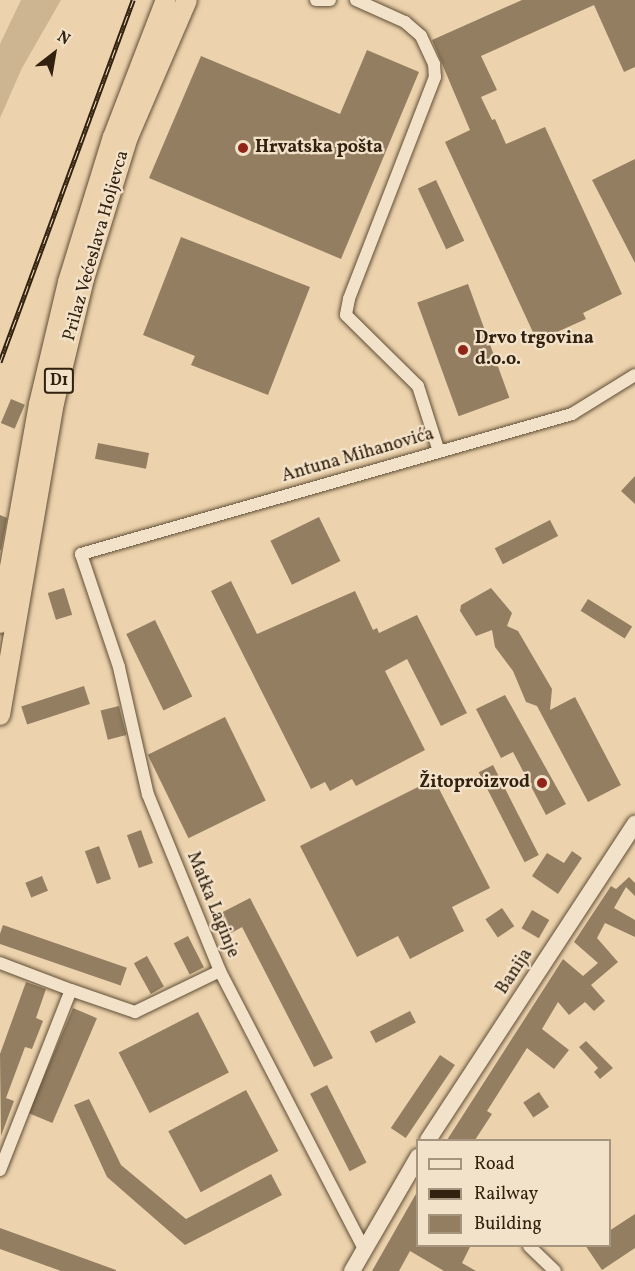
<!DOCTYPE html>
<meta charset="utf-8">
<style>
body{margin:0}
#map{position:relative;width:635px;height:1271px;overflow:hidden;background:#edd3ad;font-family:Vollkorn,serif}
div>[style]{position:absolute}
[style*='--x']{left:calc(var(--x)*1px);top:calc(var(--y)*1px);width:calc(var(--w)*1px);rotate:calc(var(--a)*1deg)}
.green>*{inset:0;background:#cdb592}
.building>*{inset:0;background:#937e61;transform-origin:0 0}
.roads{filter:drop-shadow(0 0 2px #604e36) drop-shadow(0 0 2px #604e36)}
.minor>*{height:12px;margin:-6px;padding:0 6px;transform-origin:6px;border-radius:6px;background:#f3e2ca}
.secondary>*{height:16px;margin:-8px;padding:0 8px;transform-origin:8px;border-radius:8px;background:#f3e2ca}
.trunk>*{height:20px;margin:-10px;padding:0 10px;transform-origin:10px;border-radius:10px;background:#edd3ad}
.rail>*{height:5px;margin-top:-2.5px;transform-origin:0;background:repeating-linear-gradient(90deg,#f3e2ca 0 9px,#31210e 0 18px);box-sizing:border-box;border-block:2px solid #31210e}
.dots>*{width:16px;height:16px;translate:-50% -50%;box-sizing:border-box;border:3px solid #f3e2ca;border-radius:50%}
span{translate:-50% -50%;white-space:nowrap;text-align:center;line-height:1.15;-webkit-text-stroke:4.5px #f3e2ca;paint-order:stroke}
.shield-label span{padding:2px 4px;background:#f3e2ca;border:2px solid;border-radius:4px;-webkit-text-stroke-width:0}
.shield-label{font-size:16px;color:#31210e;font-weight:700}
.poi-label{font-size:18px;color:#31210e;font-weight:700}
.left{translate:0 -50%;text-align:left}
.right{translate:-100% -50%;text-align:right}
.street-label{font-size:18px;color:#31210e}
.legend{position:absolute;left:416px;top:1139px;width:195px;height:108px;box-sizing:border-box;background:#f3e2ca;border:2px solid #a5957f;margin:0;padding:8px 10px;list-style:none;font-size:18px;color:#31210e}
.legend li{display:flex;align-items:center;gap:12px;height:30px}
.legend b{width:30px;border:2px solid #a5957f}
.north{position:absolute;left:24px;top:24px;width:60px;height:60px;-webkit-text-stroke:4px #f3e2ca;paint-order:stroke;rotate:31deg;font-size:16px;font-weight:700;line-height:24px;text-align:center;color:#31210e}
.north::after{content:'';display:block;margin:auto;width:21px;height:27px;background:#31210e;clip-path:polygon(50% 0,100% 100%,50% 72%,0 100%)}
</style>
<div id="map">
<div class="green">
<i style="clip-path:polygon(21px 0,61px 0,22px 68px,0 118px,0 44px)"></i>
</div>
<div class="building">
<i style="clip-path:polygon(522px 0,635px 0,635px 67px,624px 72px,594px 5px,481px 56px,497px 90px,481px 97px,492px 120px,495px 119px,506px 144px,545px 127px,622px 294px,583px 313px,586px 319px,537px 341px,445px 142px,470px 130px,432px 40px)"></i>
<i style="clip-path:polygon(367px 50px,419px 72px,341px 259px,149px 178px,201px 56px,340px 114px)"></i>
<i style="clip-path:polygon(635px 159px,635px 263px,592px 180px)"></i>
<i style="left:436px;top:180px;width:67px;height:20px;rotate:65deg"></i>
<i style="clip-path:polygon(181px 237px,310px 287px,268px 395px,191px 365px,195px 356px,143px 335px)"></i>
<i style="left:468px;top:284px;width:121px;height:54px;rotate:70deg"></i>
<i style="left:11px;top:399px;width:15px;height:26px;rotate:23deg"></i>
<i style="left:98px;top:443px;width:52px;height:16px;rotate:11deg"></i>
<i style="clip-path:polygon(635px 476px,635px 504px,621px 491px)"></i>
<i style="clip-path:polygon(0 515px,7px 518px,1px 550px,0 550px)"></i>
<i style="left:319px;top:517px;width:49px;height:54px;rotate:64deg"></i>
<i style="left:550px;top:520px;width:18px;height:62px;rotate:63deg"></i>
<i style="clip-path:polygon(231px 581px,257px 634px,355px 591px,373px 630px,377px 628px,379px 633px,417px 615px,467px 713px,441px 726px,407px 659px,385px 671px,425px 750px,356px 786px,352px 779px,330px 791px,325px 782px,311px 789px,211px 591px)"></i>
<i style="left:64px;top:588px;width:28px;height:17px;rotate:73deg"></i>
<i style="clip-path:polygon(491px 588px,512px 613px,507px 626px,518px 631px,552px 689px,550px 710px,575px 697px,621px 785px,588px 802px,537px 706px,526px 702px,513px 671px,495px 647px,492px 630px,476px 636px,460px 611px,461px 605px)"></i>
<i style="left:588px;top:599px;width:52px;height:14px;rotate:32deg"></i>
<i style="left:155px;top:620px;width:85px;height:32px;rotate:64deg"></i>
<i style="left:84px;top:686px;width:19px;height:66px;rotate:72deg"></i>
<i style="clip-path:polygon(505px 695px,566px 804px,546px 815px,513px 752px,501px 758px,476px 709px)"></i>
<i style="left:119px;top:706px;width:30px;height:19px;rotate:76deg"></i>
<i style="left:225px;top:717px;width:93px;height:86px;rotate:64deg"></i>
<i style="left:493px;top:765px;width:101px;height:16px;rotate:63deg"></i>
<i style="clip-path:polygon(434px 779px,490px 888px,452px 907px,464px 931px,410px 959px,398px 936px,357px 957px,300px 846px)"></i>
<i style="left:141px;top:830px;width:35px;height:15px;rotate:70deg"></i>
<i style="left:99px;top:846px;width:35px;height:15px;rotate:70deg"></i>
<i style="clip-path:polygon(572px 851px,582px 858px,558px 894px,532px 876px,547px 853px,564px 863px)"></i>
<i style="left:42px;top:876px;width:16px;height:18px;rotate:68deg"></i>
<i style="clip-path:polygon(629px 877px,635px 883px,635px 896px,626px 887px,614px 908px,635px 920px,635px 937px,605px 923px,597px 938px,618px 962px,591px 985px,605px 1001px,594px 1011px,585px 1002px,569px 1015px,558px 1002px,542px 1029px,569px 1050px,554px 1069px,527px 1048px,487px 1111px,492px 1114px,475px 1140px,447px 1140px,563px 959px,583px 976px,598px 963px,574px 942px,611px 886px,616px 889px)"></i>
<i style="clip-path:polygon(250px 898px,333px 1058px,314px 1067px,242px 927px,226px 936px,215px 916px)"></i>
<i style="left:502px;top:908px;width:22px;height:20px;rotate:56deg"></i>
<i style="left:532px;top:910px;width:20px;height:21px;rotate:30deg"></i>
<i style="left:3px;top:925px;width:131px;height:19px;rotate:19deg"></i>
<i style="left:188px;top:936px;width:35px;height:16px;rotate:63deg"></i>
<i style="left:147px;top:956px;width:35px;height:15px;rotate:61deg"></i>
<i style="clip-path:polygon(26px 982px,46px 989px,36px 1018px,43px 1021px,32px 1049px,25px 1047px,6px 1098px,14px 1101px,1px 1136px,0 1054px)"></i>
<i style="left:73px;top:1008px;width:26px;height:114px;rotate:23deg"></i>
<i style="left:410px;top:1011px;width:13px;height:45px;rotate:63deg"></i>
<i style="left:198px;top:1012px;width:68px;height:89px;rotate:63deg"></i>
<i style="clip-path:polygon(586px 1041px,613px 1068px,600px 1079px,594px 1072px,598px 1068px,579px 1047px)"></i>
<i style="left:440px;top:1055px;width:18px;height:88px;rotate:34deg"></i>
<i style="left:327px;top:1085px;width:87px;height:19px;rotate:63deg"></i>
<i style="left:246px;top:1090px;width:69px;height:88px;rotate:62deg"></i>
<i style="left:539px;top:1092px;width:18px;height:19px;rotate:56deg"></i>
<i style="clip-path:polygon(89px 1099px,121px 1165px,186px 1219px,271px 1174px,282px 1195px,185px 1245px,107px 1177px,74px 1105px)"></i>
<i style="clip-path:polygon(417px 1192px,417px 1245px,471px 1245px,462px 1263px,476px 1271px,444px 1271px,410px 1251px,399px 1271px,372px 1271px)"></i>
<i style="clip-path:polygon(635px 1214px,635px 1248px,602px 1270px,585px 1245px,609px 1245px,609px 1231px)"></i>
<i style="clip-path:polygon(0 1228px,116px 1270px,116px 1271px,61px 1271px,0 1249px)"></i>
</div>
<div class="roads">
<div class="minor">
<i style="--x:316;--y:0;--w:14;--a:0"></i>
<i style="--x:356;--y:0;--w:54;--a:24.2"></i>
<i style="--x:405;--y:22;--w:21;--a:41"></i>
<i style="--x:421;--y:36;--w:31;--a:65"></i>
<i style="--x:434;--y:64;--w:13;--a:86"></i>
<i style="--x:435;--y:77;--w:238;--a:111.2"></i>
<i style="--x:349;--y:299;--w:16;--a:101"></i>
<i style="--x:346;--y:315;--w:101;--a:44.6"></i>
<i style="--x:418;--y:386;--w:69;--a:72.3"></i>
<i style="--x:0;--y:963;--w:76;--a:20.8"></i>
<i style="--x:0;--y:1170;--w:193;--a:-68.5"></i>
<i style="--x:71;--y:990;--w:68;--a:19"></i>
<i style="--x:135;--y:1012;--w:94;--a:-25.8"></i>
<i style="--x:529;--y:1246;--w:36;--a:44"></i>
<i style="--x:364;--y:1249;--w:313;--a:-117.4"></i>
<i style="--x:220;--y:971;--w:190;--a:-112.2"></i>
<i style="--x:148;--y:795;--w:131;--a:-102.8"></i>
<i style="--x:119;--y:667;--w:119;--a:-108.6"></i>
<i style="--x:81;--y:554;--w:511;--a:-15.91"></i>
<i style="--x:572;--y:414;--w:74;--a:-31.8"></i>
</div>
<div class="secondary">
<i style="--x:428;--y:1140;--w:378;--a:-56.8"></i>
<i style="--x:352;--y:1271;--w:132;--a:-59.9"></i>
</div>
<div class="trunk">
<i style="--x:0;--y:623;--w:222;--a:-79.9"></i>
<i style="--x:39;--y:404;--w:125;--a:-76.6"></i>
<i style="--x:68;--y:282;--w:152;--a:-72.8"></i>
<i style="--x:113;--y:137;--w:147;--a:-68.9"></i>
<i style="--x:0;--y:715;--w:317;--a:-80.2"></i>
<i style="--x:54;--y:403;--w:128;--a:-76.4"></i>
<i style="--x:84;--y:279;--w:149;--a:-72.8"></i>
<i style="--x:128;--y:137;--w:149;--a:-66.7"></i>
</div>
</div>
<div class="rail">
<i style="--x:0;--y:362;--w:386;--a:-69.8"></i>
</div>
<div class="dots">
<i style="left:243px;top:148px;background:#8f2418"></i>
<i style="left:463px;top:350px;background:#8f2418"></i>
<i style="left:542px;top:783px;background:#8f2418"></i>
</div>
<div class="shield-label">
<span style="left:59px;top:381px">D1</span>
</div>
<div class="poi-label">
<span class="left" style="left:255px;top:148px">Hrvatska pošta</span>
<span class="left" style="left:475px;top:350px">Drvo trgovina<br>d.o.o.</span>
<span class="right" style="left:530px;top:783px">Žitoproizvod</span>
</div>
<div class="street-label">
<span style="left:97px;top:246px;rotate:-74deg">Prilaz Većeslava Holjevca</span>
<span style="left:358px;top:456px;rotate:-16deg">Antuna Mihanovića</span>
<span style="left:212px;top:905px;rotate:68deg">Matka Laginje</span>
<span style="left:515px;top:972px;rotate:-57deg">Banija</span>
</div>
<ul class="legend">
<li><b style="height:8px;background:#f3e2ca"></b>Road</li>
<li><b style="height:8px;background:#31210e"></b>Railway</li>
<li><b style="height:16px;background:#937e61"></b>Building</li>
</ul>
<div class="north">N</div>
</div>
